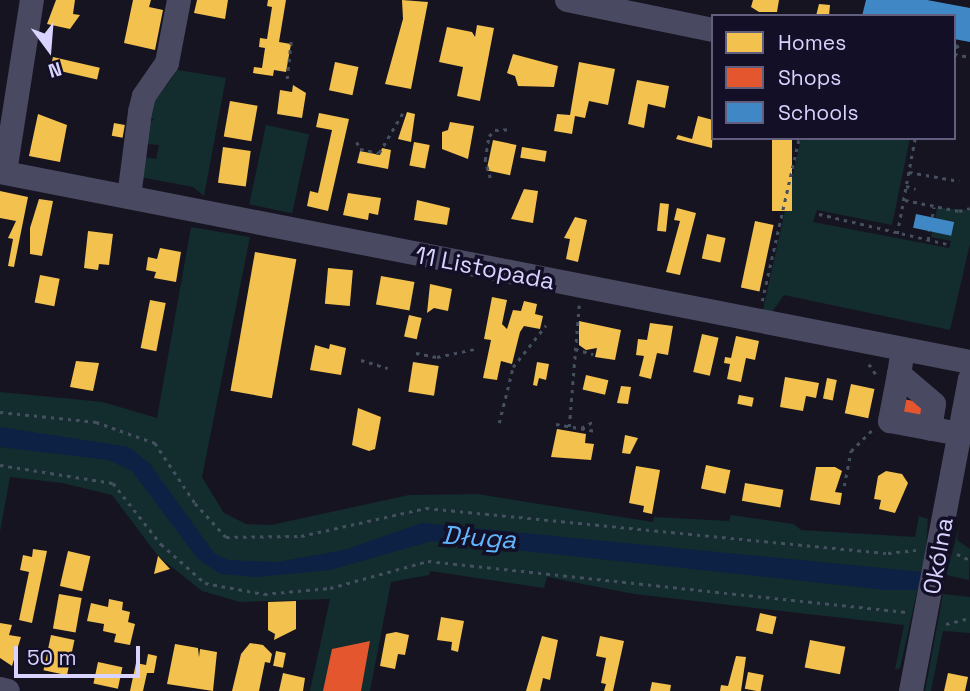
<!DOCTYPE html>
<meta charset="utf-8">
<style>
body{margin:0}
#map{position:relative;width:970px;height:691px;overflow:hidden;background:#161421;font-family:"Space Grotesk",sans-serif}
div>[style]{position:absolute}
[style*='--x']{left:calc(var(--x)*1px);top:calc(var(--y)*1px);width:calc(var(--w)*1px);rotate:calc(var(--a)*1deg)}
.green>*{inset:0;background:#132c2d;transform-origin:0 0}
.water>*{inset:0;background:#0d2144}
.homes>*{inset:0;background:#f2c14e;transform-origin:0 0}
.shops>*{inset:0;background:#e4572e;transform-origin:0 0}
.schools>*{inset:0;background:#3f88c5;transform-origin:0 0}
.path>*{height:2.5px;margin-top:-1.25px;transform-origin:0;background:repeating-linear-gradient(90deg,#44505f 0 3.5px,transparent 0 8.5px)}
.minor>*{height:24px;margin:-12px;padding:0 12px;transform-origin:12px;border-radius:12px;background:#4a4962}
span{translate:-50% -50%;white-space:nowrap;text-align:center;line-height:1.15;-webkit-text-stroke:7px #130f26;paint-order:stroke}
.street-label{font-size:24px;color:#d9d4ff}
.water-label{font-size:26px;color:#62b6ff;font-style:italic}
.legend{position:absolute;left:711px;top:14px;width:245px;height:126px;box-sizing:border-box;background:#130f26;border:2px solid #625e7d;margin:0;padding:9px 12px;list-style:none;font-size:21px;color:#d9d4ff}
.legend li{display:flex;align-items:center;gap:14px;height:35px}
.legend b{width:35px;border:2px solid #625e7d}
.north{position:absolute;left:14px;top:14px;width:70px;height:70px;-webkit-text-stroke:5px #130f26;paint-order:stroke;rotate:164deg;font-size:19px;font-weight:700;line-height:28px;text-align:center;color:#d9d4ff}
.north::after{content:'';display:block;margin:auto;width:24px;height:32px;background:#d9d4ff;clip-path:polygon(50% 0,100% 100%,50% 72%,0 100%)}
.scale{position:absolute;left:14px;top:646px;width:126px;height:32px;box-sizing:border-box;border:4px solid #d9d4ff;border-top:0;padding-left:9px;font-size:21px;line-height:24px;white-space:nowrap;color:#d9d4ff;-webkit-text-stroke:5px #130f26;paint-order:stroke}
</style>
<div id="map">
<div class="green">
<i style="clip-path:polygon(173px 69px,226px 78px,204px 196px,193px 187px,140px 177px,143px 157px,156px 159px,159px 145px,148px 144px,148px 124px,154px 119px,149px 118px,151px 106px,172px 78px)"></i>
<i style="left:266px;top:125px;width:44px;height:81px;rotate:12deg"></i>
<i style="clip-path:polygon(801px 138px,910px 138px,892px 225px,817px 210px,813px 222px,949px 248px,951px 241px,931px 237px,932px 231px,951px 235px,954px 222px,935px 218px,937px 208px,970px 210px,970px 244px,950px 330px,784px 295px,772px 312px,763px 310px)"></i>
<i style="clip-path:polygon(191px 227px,250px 237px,202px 477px,224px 513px,246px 524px,271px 525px,409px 495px,477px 494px,653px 522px,654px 517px,729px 521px,731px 515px,794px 524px,801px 530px,915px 537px,919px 516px,928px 519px,926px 552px,900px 668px,895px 670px,904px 625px,634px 594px,547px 577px,544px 588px,430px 571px,429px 575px,391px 582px,370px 691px,310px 691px,330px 599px,240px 602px,202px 591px,158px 556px,112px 495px,62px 483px,10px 477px,0 532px,0 392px,103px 402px,157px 418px)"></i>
<i style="clip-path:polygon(960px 524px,957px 540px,970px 549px,969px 580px,946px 575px)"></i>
<i style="clip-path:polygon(943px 594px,970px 597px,970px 633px,943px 631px,931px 691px,925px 691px)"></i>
</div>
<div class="water">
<i style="clip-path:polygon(0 427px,129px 447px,150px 464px,214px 553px,228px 560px,277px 562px,344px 550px,422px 523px,923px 572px,920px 590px,886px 590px,432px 541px,330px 570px,256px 577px,220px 574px,198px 559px,132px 471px,108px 460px,0 447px)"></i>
</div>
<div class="homes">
<i style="clip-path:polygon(56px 0,75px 0,73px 14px,80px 15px,70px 29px,47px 24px)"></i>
<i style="clip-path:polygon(133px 0,151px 0,149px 7px,163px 10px,155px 50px,124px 43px)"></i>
<i style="clip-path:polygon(197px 0,228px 0,225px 19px,194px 13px)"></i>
<i style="clip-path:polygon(268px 0,286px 0,279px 42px,291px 44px,286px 72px,274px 70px,273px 76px,253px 73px,254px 67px,262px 68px,265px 48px,259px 47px,260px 38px,267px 39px,272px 7px,267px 6px)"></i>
<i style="clip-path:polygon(402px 0,428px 2px,411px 89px,385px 84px,403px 19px)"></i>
<i style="clip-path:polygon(753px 0,779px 0,777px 12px,759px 12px,751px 7px)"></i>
<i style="clip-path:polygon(819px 4px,830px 5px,829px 16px,816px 16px)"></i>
<i style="clip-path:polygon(477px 25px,494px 28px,480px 101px,457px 96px,463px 67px,439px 62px,447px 27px,472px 32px,475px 37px)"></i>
<i style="clip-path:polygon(513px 54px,558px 66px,554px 87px,518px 86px,515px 76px,507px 73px)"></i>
<i style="left:53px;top:57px;width:48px;height:12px;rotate:13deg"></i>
<i style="left:335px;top:62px;width:24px;height:29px;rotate:12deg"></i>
<i style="clip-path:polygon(579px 62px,615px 69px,608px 105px,589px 101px,585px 118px,575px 116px,572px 134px,554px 131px,557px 114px,570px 115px)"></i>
<i style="clip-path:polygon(637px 80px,669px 86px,665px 108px,648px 104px,644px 128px,628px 124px)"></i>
<i style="clip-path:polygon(293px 85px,306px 93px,302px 118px,277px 114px,280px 90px,292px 92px)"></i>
<i style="left:230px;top:101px;width:28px;height:36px;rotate:10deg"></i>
<i style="clip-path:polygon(407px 112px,415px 114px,411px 142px,398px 139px)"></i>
<i style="clip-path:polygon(319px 113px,349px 119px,328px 211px,307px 206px,310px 191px,318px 193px,332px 130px,316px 127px)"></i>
<i style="clip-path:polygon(38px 114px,67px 125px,60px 162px,29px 156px)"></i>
<i style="clip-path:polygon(698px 116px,713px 120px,712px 148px,676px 139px,678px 135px,692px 139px)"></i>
<i style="clip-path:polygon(450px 122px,474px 126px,468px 159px,442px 149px,442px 132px,448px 130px)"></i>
<i style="left:114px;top:123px;width:11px;height:13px;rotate:10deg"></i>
<i style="left:772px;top:138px;width:20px;height:73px"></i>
<i style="left:493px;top:140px;width:24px;height:31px;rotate:12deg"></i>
<i style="left:414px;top:142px;width:16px;height:24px;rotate:11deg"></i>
<i style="left:223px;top:147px;width:28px;height:36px;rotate:8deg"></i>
<i style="left:522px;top:147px;width:25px;height:11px;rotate:9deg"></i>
<i style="clip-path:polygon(382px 148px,391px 150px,388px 169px,357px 163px,360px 151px,380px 155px)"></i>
<i style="clip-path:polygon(524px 189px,538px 191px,533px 223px,511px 219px)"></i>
<i style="clip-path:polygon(0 191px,28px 197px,14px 267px,8px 266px,13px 239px,8px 238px,16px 221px,0 218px)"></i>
<i style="clip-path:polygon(348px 193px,381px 198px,378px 215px,369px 213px,368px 220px,343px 215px)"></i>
<i style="clip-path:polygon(39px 199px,53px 201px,42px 256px,30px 254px,30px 228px)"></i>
<i style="clip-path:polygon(417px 200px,450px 208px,447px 225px,414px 220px)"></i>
<i style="left:660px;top:203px;width:9px;height:28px;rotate:6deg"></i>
<i style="clip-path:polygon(677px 208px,696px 213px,680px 275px,666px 272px,680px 221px,674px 220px)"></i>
<i style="clip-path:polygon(575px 217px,587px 220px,578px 262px,566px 259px,570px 239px,564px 238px)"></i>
<i style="left:755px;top:221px;width:19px;height:68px;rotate:12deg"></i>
<i style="clip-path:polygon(88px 231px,113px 234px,109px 265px,99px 264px,98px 270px,84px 268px)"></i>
<i style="left:707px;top:234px;width:19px;height:25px;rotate:12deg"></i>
<i style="clip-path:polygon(160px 248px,181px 252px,176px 282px,154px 278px,156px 272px,146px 270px,148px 257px,157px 259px)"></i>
<i style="left:255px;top:252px;width:42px;height:141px;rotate:10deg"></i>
<i style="left:328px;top:268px;width:25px;height:36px;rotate:5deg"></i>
<i style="left:40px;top:275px;width:20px;height:28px;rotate:11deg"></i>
<i style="left:381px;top:276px;width:34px;height:29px;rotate:10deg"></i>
<i style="clip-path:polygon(430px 284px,452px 289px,448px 311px,434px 308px,427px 313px)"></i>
<i style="clip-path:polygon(492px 297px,507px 300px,502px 324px,507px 329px,513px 310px,521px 311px,524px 301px,537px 304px,535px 314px,543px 316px,540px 329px,524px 326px,520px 332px,512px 364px,501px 361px,497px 380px,483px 378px,491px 340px,484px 339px)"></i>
<i style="left:150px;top:300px;width:16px;height:49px;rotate:11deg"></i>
<i style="left:409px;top:315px;width:13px;height:22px;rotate:13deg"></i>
<i style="clip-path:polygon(579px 321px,621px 330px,615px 360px,595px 357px,597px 348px,586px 350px,579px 345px)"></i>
<i style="clip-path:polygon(650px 323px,673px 326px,668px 355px,657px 353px,651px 379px,639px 376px,644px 356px,636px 355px,638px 339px,647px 340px)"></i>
<i style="left:702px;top:334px;width:17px;height:39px;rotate:13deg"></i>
<i style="clip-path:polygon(736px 336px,759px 341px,755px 360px,746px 358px,741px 382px,727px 379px,730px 364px,724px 363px,725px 357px,731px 358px)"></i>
<i style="clip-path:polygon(330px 344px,346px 348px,341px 375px,310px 370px,315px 345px,329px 349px)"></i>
<i style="clip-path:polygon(76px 361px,99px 363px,93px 391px,70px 387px)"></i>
<i style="left:413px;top:362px;width:26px;height:30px;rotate:9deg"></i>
<i style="clip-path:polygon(537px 362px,549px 364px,546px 380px,539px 378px,537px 386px,533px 385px)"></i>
<i style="left:586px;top:375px;width:23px;height:15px;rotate:13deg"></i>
<i style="clip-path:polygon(785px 377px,819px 383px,816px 398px,806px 396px,803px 411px,780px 407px)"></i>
<i style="left:827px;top:378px;width:10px;height:21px;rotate:11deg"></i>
<i style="left:851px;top:384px;width:24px;height:30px;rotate:12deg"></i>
<i style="clip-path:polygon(621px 386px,631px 387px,628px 404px,617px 403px)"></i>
<i style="left:739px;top:395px;width:15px;height:9px;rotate:11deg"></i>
<i style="clip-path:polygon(358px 408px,381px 417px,375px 449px,369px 451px,352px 445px)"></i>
<i style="clip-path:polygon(557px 429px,586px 434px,585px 443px,594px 444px,591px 460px,551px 457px)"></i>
<i style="clip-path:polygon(625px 435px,638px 438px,630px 454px,622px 453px)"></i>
<i style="left:706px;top:465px;width:25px;height:24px;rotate:12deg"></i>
<i style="clip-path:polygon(636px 466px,660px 470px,652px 514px,643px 512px,644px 506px,629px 503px)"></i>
<i style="clip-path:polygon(816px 467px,835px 467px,842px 471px,835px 492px,842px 493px,840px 505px,810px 500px)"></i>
<i style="clip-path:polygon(886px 471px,902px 474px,908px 483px,895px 513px,879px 509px,881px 500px,874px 499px,878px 476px)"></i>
<i style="left:745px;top:483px;width:39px;height:18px;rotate:10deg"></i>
<i style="clip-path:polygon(33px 549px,47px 551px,32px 623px,19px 620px,29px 572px,20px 570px,23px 555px,32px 557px)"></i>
<i style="left:68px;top:551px;width:23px;height:36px;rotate:13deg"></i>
<i style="clip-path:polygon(158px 556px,170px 569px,154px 574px)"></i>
<i style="left:59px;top:594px;width:23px;height:35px;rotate:10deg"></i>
<i style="clip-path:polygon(109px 599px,123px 602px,122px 610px,130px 612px,128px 622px,135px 624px,130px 645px,114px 642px,116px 634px,103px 631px,104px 624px,87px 621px,91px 603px,108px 607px)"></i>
<i style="clip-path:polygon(296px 601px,296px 629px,274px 640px,275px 634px,268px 630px,268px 602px)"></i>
<i style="left:760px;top:613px;width:17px;height:18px;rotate:13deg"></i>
<i style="clip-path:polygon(441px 617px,464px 621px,458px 652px,451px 650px,452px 642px,437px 640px)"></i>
<i style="clip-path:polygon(0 623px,12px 625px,9px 635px,21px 637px,12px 666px,0 658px)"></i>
<i style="clip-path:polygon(396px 632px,409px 635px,405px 655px,398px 654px,395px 669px,380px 666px,386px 634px)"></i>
<i style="left:51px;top:635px;width:24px;height:36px;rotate:12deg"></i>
<i style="clip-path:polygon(542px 636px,558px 640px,550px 680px,543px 678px,540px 691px,526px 691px)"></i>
<i style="clip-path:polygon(600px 636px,624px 641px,613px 691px,604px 691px,606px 684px,601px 683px,606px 658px,596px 656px)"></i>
<i style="left:810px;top:640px;width:36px;height:28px;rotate:11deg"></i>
<i style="clip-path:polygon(250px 643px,263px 645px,272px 654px,270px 663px,265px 662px,259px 691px,232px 691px,241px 654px)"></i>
<i style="clip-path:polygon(175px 644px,198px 648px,199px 657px,200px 649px,217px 652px,213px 691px,167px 684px)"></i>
<i style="left:276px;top:651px;width:10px;height:15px;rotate:11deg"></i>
<i style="clip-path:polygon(148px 654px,157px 656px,154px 673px,147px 673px,143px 691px,130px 691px,136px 663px,146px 665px)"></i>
<i style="clip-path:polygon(736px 656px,746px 657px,741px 691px,720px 691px,721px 685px,728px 686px)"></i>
<i style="left:98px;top:662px;width:25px;height:22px;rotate:12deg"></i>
<i style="left:748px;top:672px;width:16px;height:17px;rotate:11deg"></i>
<i style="clip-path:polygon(283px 673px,305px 678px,303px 691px,279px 691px)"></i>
<i style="clip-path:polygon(948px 673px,968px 677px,965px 691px,944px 691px)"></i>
<i style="clip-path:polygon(652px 682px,671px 685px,670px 691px,650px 691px)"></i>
</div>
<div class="shops">
<i style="left:902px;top:399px;width:25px;height:16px;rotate:9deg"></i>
<i style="clip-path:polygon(370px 641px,361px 691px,323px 691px,332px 649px)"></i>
</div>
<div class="schools">
<i style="clip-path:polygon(866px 0,927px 0,970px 8px,970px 42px,954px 39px,954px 16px,862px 16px)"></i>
<i style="left:916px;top:214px;width:39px;height:14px;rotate:12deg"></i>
</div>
<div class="path">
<i style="--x:954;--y:45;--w:5;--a:11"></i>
<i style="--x:959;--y:46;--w:6;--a:149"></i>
<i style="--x:954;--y:54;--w:16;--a:11"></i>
<i style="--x:287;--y:79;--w:38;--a:-84"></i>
<i style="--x:357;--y:142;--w:8;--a:67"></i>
<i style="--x:360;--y:149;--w:19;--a:12"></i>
<i style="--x:379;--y:153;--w:51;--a:-59.4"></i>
<i style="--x:909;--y:172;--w:51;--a:10.2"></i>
<i style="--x:490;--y:178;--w:19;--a:-106"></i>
<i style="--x:485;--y:160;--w:24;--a:-81"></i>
<i style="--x:489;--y:136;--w:8;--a:-45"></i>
<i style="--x:495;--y:130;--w:17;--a:-3"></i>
<i style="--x:906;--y:186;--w:10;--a:17"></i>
<i style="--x:905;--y:200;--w:55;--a:11.5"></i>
<i style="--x:959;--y:211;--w:11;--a:-15"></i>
<i style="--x:819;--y:214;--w:131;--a:13.2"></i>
<i style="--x:932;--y:217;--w:10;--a:-79"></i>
<i style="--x:897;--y:234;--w:98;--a:-79.4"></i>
<i style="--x:928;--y:240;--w:9;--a:-84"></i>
<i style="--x:762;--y:301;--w:167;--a:-77.2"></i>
<i style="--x:575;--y:349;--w:19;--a:16"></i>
<i style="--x:416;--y:353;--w:21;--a:11"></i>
<i style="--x:437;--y:357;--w:38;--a:-12"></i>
<i style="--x:361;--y:360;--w:28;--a:17"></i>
<i style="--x:869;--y:364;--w:14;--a:56"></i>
<i style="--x:0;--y:412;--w:97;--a:5.9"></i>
<i style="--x:96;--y:422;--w:63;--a:19.6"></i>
<i style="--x:155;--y:443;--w:72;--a:56.3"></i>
<i style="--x:195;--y:503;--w:46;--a:47.6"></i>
<i style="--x:226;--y:537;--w:75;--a:-0.8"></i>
<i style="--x:301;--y:536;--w:128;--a:-12.6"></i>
<i style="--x:426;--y:508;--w:464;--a:5.6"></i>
<i style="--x:888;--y:553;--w:28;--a:-6"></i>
<i style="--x:499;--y:423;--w:58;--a:-76"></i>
<i style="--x:513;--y:367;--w:53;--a:-51.8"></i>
<i style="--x:556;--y:424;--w:39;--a:10"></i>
<i style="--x:569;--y:427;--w:122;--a:-85.3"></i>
<i style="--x:581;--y:428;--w:17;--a:-28"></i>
<i style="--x:0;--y:465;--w:114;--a:9.1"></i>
<i style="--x:113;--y:483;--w:78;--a:51.8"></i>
<i style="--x:161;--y:544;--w:59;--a:41.6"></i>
<i style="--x:205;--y:583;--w:60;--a:10.6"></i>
<i style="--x:264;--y:594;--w:66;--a:-5.2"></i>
<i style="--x:330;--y:588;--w:102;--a:-15.4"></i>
<i style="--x:428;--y:561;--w:481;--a:6.1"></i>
<i style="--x:844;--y:486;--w:36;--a:-79"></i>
<i style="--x:851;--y:451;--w:30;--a:-45"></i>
<i style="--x:957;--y:554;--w:14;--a:25"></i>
<i style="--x:946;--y:624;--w:25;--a:-14"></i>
</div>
<div class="minor">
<i style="--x:567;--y:0;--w:149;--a:11.6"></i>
<i style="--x:0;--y:172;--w:988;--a:11.08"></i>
<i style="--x:5;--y:172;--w:174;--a:-81.1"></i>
<i style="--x:129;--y:197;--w:86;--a:-82.6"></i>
<i style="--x:140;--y:112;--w:16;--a:-76"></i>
<i style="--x:144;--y:96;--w:40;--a:-55.1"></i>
<i style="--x:167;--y:63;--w:64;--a:-79.2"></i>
<i style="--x:901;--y:362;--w:12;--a:99"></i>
<i style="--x:899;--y:374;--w:46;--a:40.6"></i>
<i style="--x:934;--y:404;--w:25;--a:99"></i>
<i style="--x:899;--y:374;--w:48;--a:100.8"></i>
<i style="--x:890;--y:421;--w:71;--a:10.5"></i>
<i style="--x:0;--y:689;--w:8;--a:14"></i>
<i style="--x:911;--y:691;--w:317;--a:-79.3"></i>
</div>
<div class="street-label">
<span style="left:485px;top:268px;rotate:11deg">11 Listopada</span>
<span style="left:938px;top:556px;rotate:-80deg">Okólna</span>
</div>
<div class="water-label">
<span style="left:479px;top:538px;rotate:4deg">Długa</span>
</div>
<ul class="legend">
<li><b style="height:19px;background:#f2c14e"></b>Homes</li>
<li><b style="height:19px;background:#e4572e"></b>Shops</li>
<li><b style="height:19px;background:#3f88c5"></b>Schools</li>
</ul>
<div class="north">N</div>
<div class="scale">50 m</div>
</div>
